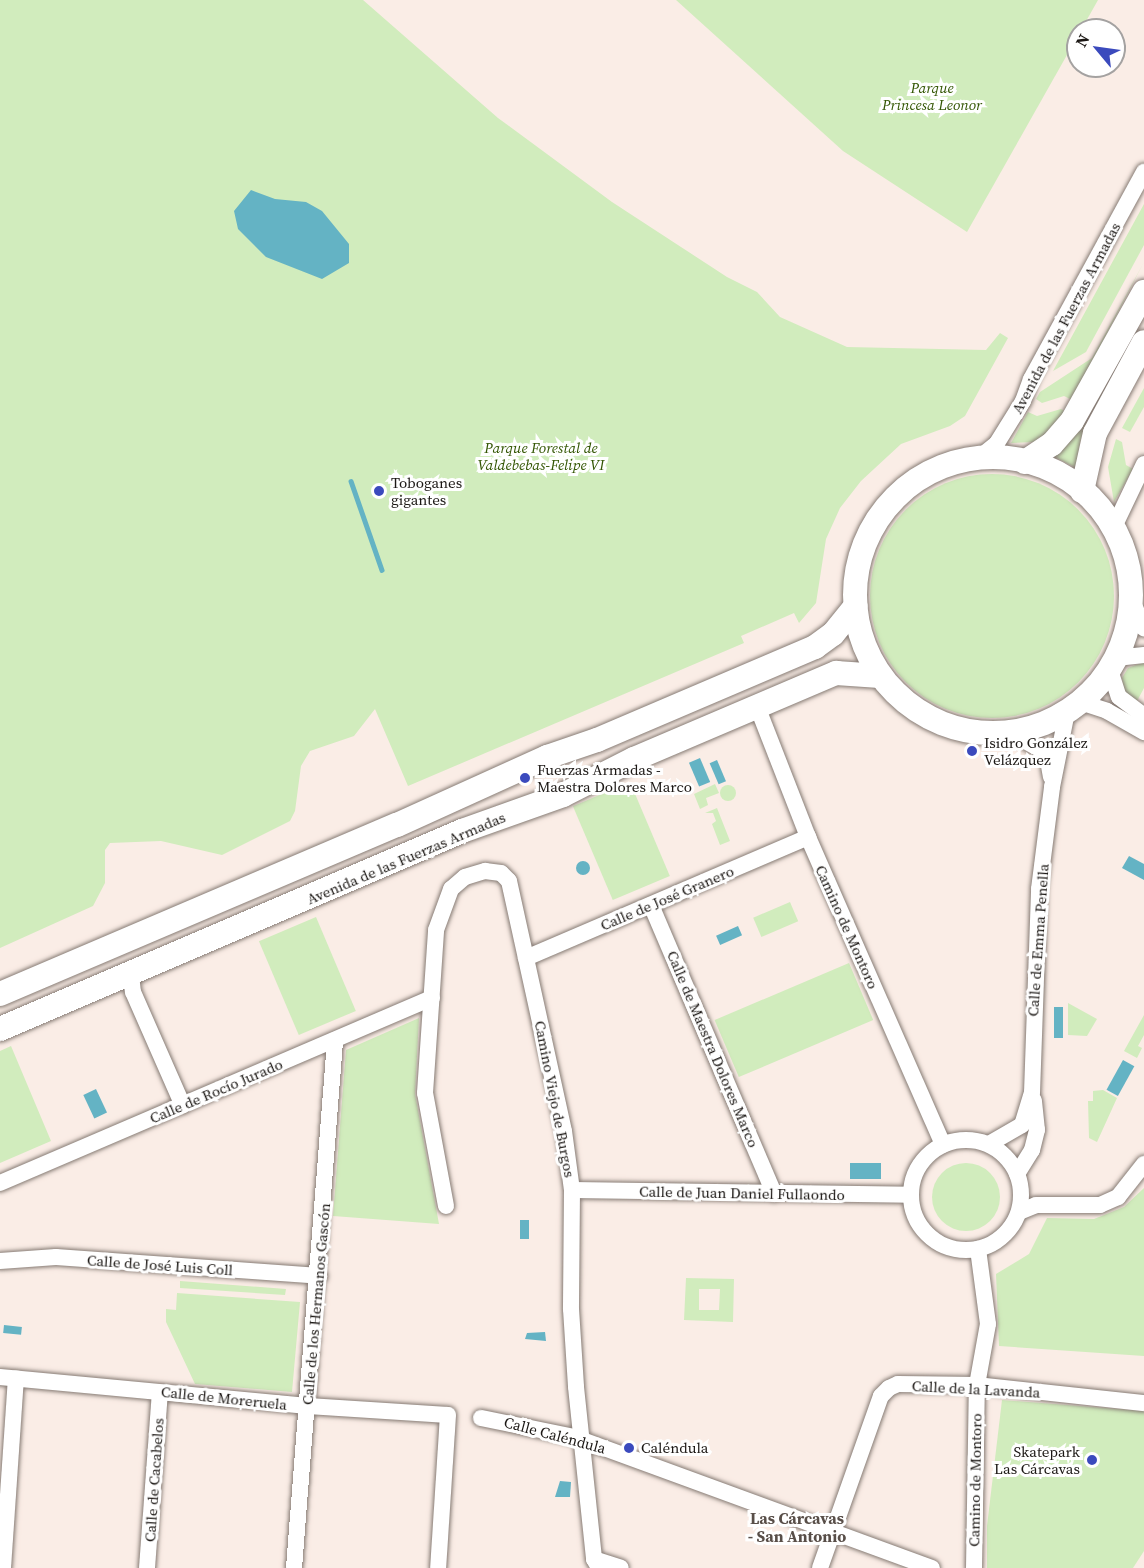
<!DOCTYPE html>
<meta charset="utf-8">
<style>
body{margin:0}
#map{position:relative;width:1144px;height:1568px;overflow:hidden;background:#faede6;font-family:"Source Serif 4",serif}
div>[style]{position:absolute}
[style*='--x']{left:calc(var(--x)*1px);top:calc(var(--y)*1px);width:calc(var(--w)*1px);rotate:calc(var(--a)*1deg)}
.green>*{inset:0;background:#d1ecbd;transform-origin:0 0}
.round{border-radius:50%}
.water>*{inset:0;background:#64b3c4;transform-origin:0 0}
.stream>*{height:4.5px;margin:-2.25px;padding:0 2.25px;transform-origin:2.25px;border-radius:2.25px;background:#64b3c4}
.roads{filter:drop-shadow(0 0 2px #867b74) drop-shadow(0 0 2px #867b74)}
.street>*{height:16px;margin:-8px;padding:0 8px;transform-origin:8px;border-radius:8px;background:#fff}
.street>.ring{margin:-8px;padding:0;box-sizing:content-box;background:none;border:16px solid #fff;border-radius:50%}
.secondary>*{height:24px;margin:-12px;padding:0 12px;transform-origin:12px;border-radius:12px;background:#fff}
.secondary>.ring{margin:-12px;padding:0;box-sizing:content-box;background:none;border:24px solid #fff;border-radius:50%}
.dots>*{width:16px;height:16px;translate:-50% -50%;box-sizing:border-box;border:3px solid #fff;border-radius:50%}
span{translate:-50% -50%;white-space:nowrap;text-align:center;line-height:1.15;-webkit-text-stroke:6px #fff;paint-order:stroke}
.park-label{font-size:15px;color:#335603;font-style:italic}
.street-label{font-size:15px;color:#1b1714}
.poi-label{font-size:15px;color:#1b1714}
.left{translate:0 -50%;text-align:left}
.right{translate:-100% -50%;text-align:right}
.neighbourhood-label{font-size:16px;color:#584e48;font-weight:700}
.north{position:absolute;left:1066px;top:18px;width:60px;height:60px;box-sizing:border-box;background:#fff;border:2px solid #a4a2a1;border-radius:50%;rotate:299deg;font-size:16px;font-weight:700;line-height:24px;text-align:center;color:#1b1714}
.north::after{content:'';display:block;margin:auto;width:21px;height:27px;background:#3b4abd;clip-path:polygon(50% 0,100% 100%,50% 72%,0 100%)}
</style>
<div id="map">
<div class="green">
<i style="clip-path:polygon(0 0,363px 0,498px 118px,612px 202px,727px 277px,757px 292px,780px 317px,847px 347px,986px 350px,1000px 333px,1008px 338px,965px 416px,950px 426px,901px 444px,861px 481px,840px 508px,826px 539px,816px 603px,799px 623px,794px 613px,741px 636px,744px 643px,408px 786px,375px 709px,354px 736px,310px 751px,301px 766px,295px 811px,290px 821px,222px 855px,161px 841px,110px 843px,105px 850px,105px 883px,93px 906px,0 948px)"></i>
<i style="clip-path:polygon(676px 0,1098px 0,967px 232px,843px 151px)"></i>
<i style="clip-path:polygon(1144px 204px,1144px 245px,1086px 352px,1053px 371px)"></i>
<i style="clip-path:polygon(1144px 262px,1072px 400px,1064px 396px,1042px 403px,1036px 399px,1040px 392px,1092px 358px)"></i>
<i style="clip-path:polygon(1144px 388px,1144px 407px,1130px 432px,1122px 428px)"></i>
<i style="clip-path:polygon(1061px 409px,1066px 412px,1053px 430px,1034px 442px,1011px 443px,1028px 412px,1037px 416px)"></i>
<i style="clip-path:polygon(1085px 422px,1088px 424px,1081px 438px,1076px 468px,1053px 456px)"></i>
<i style="clip-path:polygon(1116px 439px,1122px 442px,1126px 465px,1133px 469px,1114px 502px,1108px 467px)"></i>
<i class="round" style="left:870px;top:474px;width:244px;height:244px"></i>
<i style="clip-path:polygon(1144px 662px,1144px 688px,1136px 703px,1125px 694px,1122px 678px,1128px 668px)"></i>
<i style="left:630px;top:782px;width:102px;height:62px;rotate:67deg"></i>
<i style="clip-path:polygon(715px 784px,719px 793px,706px 798px,708px 805px,700px 809px,694px 794px)"></i>
<i class="round" style="left:720px;top:785px;width:16px;height:16px"></i>
<i style="clip-path:polygon(717px 808px,730px 841px,720px 845px,712px 824px,716px 821px,713px 813px,705px 813px)"></i>
<i style="left:790px;top:902px;width:21px;height:40px;rotate:67deg"></i>
<i style="left:316px;top:917px;width:102px;height:62px;rotate:67deg"></i>
<i style="left:849px;top:963px;width:62px;height:146px;rotate:67deg"></i>
<i style="clip-path:polygon(1068px 1003px,1097px 1019px,1087px 1036px,1068px 1035px)"></i>
<i style="clip-path:polygon(1144px 1015px,1144px 1035px,1138px 1046px,1142px 1048px,1137px 1058px,1124px 1051px)"></i>
<i style="clip-path:polygon(419px 1018px,415px 1094px,439px 1224px,333px 1216px,346px 1050px)"></i>
<i style="clip-path:polygon(11px 1046px,51px 1141px,0 1163px,0 1051px)"></i>
<i style="clip-path:polygon(1103px 1090px,1117px 1098px,1097px 1142px,1089px 1138px,1088px 1101px,1093px 1101px,1093px 1091px)"></i>
<i class="round" style="left:932px;top:1163px;width:68px;height:68px"></i>
<i style="clip-path:polygon(1144px 1188px,1144px 1356px,999px 1346px,996px 1274px,1029px 1254px,1047px 1218px,1094px 1219px,1124px 1207px)"></i>
<i style="clip-path:polygon(evenodd,686px 1278px,734px 1279px,733px 1322px,684px 1320px,686px 1278px,720px 1289px,719px 1310px,699px 1310px,699px 1289px,720px 1289px)"></i>
<i style="clip-path:polygon(180px 1281px,286px 1289px,285px 1295px,180px 1288px)"></i>
<i style="clip-path:polygon(177px 1293px,300px 1302px,292px 1392px,195px 1384px,166px 1322px,166px 1309px,176px 1310px)"></i>
<i style="clip-path:polygon(1002px 1400px,1144px 1411px,1144px 1551px,1133px 1568px,987px 1568px,987px 1526px)"></i>
</div>
<div class="water">
<i style="clip-path:polygon(251px 190px,275px 199px,306px 202px,322px 211px,349px 244px,349px 263px,322px 279px,266px 257px,238px 229px,234px 211px)"></i>
<i style="left:700px;top:758px;width:26px;height:12px;rotate:67deg"></i>
<i style="left:717px;top:760px;width:23px;height:8px;rotate:67deg"></i>
<i style="clip-path:polygon(1129px 856px,1144px 864px,1144px 880px,1122px 868px)"></i>
<i class="round" style="left:576px;top:861px;width:14px;height:14px"></i>
<i style="left:738px;top:926px;width:10px;height:24px;rotate:66deg"></i>
<i style="left:1054px;top:1007px;width:9px;height:31px"></i>
<i style="left:1123px;top:1060px;width:13px;height:34px;rotate:29deg"></i>
<i style="left:96px;top:1089px;width:26px;height:14px;rotate:65deg"></i>
<i style="left:850px;top:1163px;width:31px;height:16px"></i>
<i style="left:520px;top:1220px;width:9px;height:19px"></i>
<i style="left:4px;top:1325px;width:18px;height:8px;rotate:6deg"></i>
<i style="clip-path:polygon(545px 1332px,546px 1341px,525px 1339px,527px 1333px)"></i>
<i style="clip-path:polygon(560px 1481px,571px 1482px,570px 1497px,555px 1497px)"></i>
</div>
<div class="stream">
<i style="--x:351;--y:481;--w:94;--a:70.8"></i>
</div>
<div class="roads">
<div class="street">
<i style="--x:980;--y:457;--w:22;--a:-39"></i>
<i style="--x:997;--y:443;--w:49;--a:-58.2"></i>
<i style="--x:1023;--y:401;--w:23;--a:-70"></i>
<i style="--x:1031;--y:379;--w:236;--a:-61.4"></i>
<i style="--x:1113;--y:529;--w:72;--a:-64.5"></i>
<i style="--x:1131;--y:598;--w:33;--a:67"></i>
<i style="--x:1116;--y:658;--w:28;--a:-6"></i>
<i style="--x:1110;--y:670;--w:28;--a:72"></i>
<i style="--x:1119;--y:697;--w:31;--a:37"></i>
<i style="--x:1080;--y:702;--w:28;--a:18"></i>
<i style="--x:1107;--y:711;--w:43;--a:29.6"></i>
<i style="--x:757;--y:706;--w:141;--a:68.7"></i>
<i style="--x:808;--y:837;--w:336;--a:66.3"></i>
<i style="--x:1009;--y:732;--w:35;--a:29"></i>
<i style="--x:1040;--y:749;--w:14;--a:54"></i>
<i style="--x:1048;--y:760;--w:17;--a:80"></i>
<i style="--x:651;--y:905;--w:314;--a:66.9"></i>
<i style="--x:526;--y:958;--w:307;--a:-23.2"></i>
<i style="--x:131;--y:974;--w:18;--a:84"></i>
<i style="--x:133;--y:992;--w:124;--a:66.3"></i>
<i class="ring" style="left:911px;top:1140px;width:94px;height:94px"></i>
<i style="--x:989;--y:1144;--w:38;--a:-30"></i>
<i style="--x:1022;--y:1125;--w:34;--a:-73"></i>
<i style="--x:1032;--y:1093;--w:204;--a:-88"></i>
<i style="--x:1039;--y:889;--w:103;--a:-82.7"></i>
<i style="--x:1052;--y:787;--w:76;--a:-78.7"></i>
<i style="--x:1017;--y:1174;--w:28;--a:-58"></i>
<i style="--x:1032;--y:1150;--w:21;--a:-76"></i>
<i style="--x:1037;--y:1130;--w:30;--a:-96"></i>
<i style="--x:0;--y:1183;--w:470;--a:-23.2"></i>
<i style="--x:572;--y:1190;--w:339;--a:0.8"></i>
<i style="--x:446;--y:1206;--w:115;--a:-100.5"></i>
<i style="--x:425;--y:1093;--w:163;--a:-86.1"></i>
<i style="--x:436;--y:930;--w:44;--a:-69.9"></i>
<i style="--x:451;--y:889;--w:18;--a:-41"></i>
<i style="--x:465;--y:877;--w:21;--a:-17"></i>
<i style="--x:485;--y:871;--w:16;--a:7"></i>
<i style="--x:501;--y:873;--w:11;--a:45"></i>
<i style="--x:509;--y:881;--w:256;--a:77.6"></i>
<i style="--x:564;--y:1131;--w:60;--a:82.3"></i>
<i style="--x:572;--y:1190;--w:119;--a:90.5"></i>
<i style="--x:571;--y:1309;--w:78;--a:86.3"></i>
<i style="--x:576;--y:1387;--w:173;--a:84"></i>
<i style="--x:594;--y:1559;--w:10;--a:61"></i>
<i style="--x:1019;--y:1212;--w:18;--a:-22"></i>
<i style="--x:1036;--y:1205;--w:64;--a:0"></i>
<i style="--x:1100;--y:1205;--w:20;--a:-24"></i>
<i style="--x:1118;--y:1197;--w:42;--a:-51.8"></i>
<i style="--x:0;--y:1261;--w:56;--a:-4.1"></i>
<i style="--x:56;--y:1257;--w:264;--a:4.1"></i>
<i style="--x:0;--y:1377;--w:309;--a:5.4"></i>
<i style="--x:308;--y:1406;--w:140;--a:3.7"></i>
<i style="--x:448;--y:1415;--w:153;--a:93.7"></i>
<i style="--x:481;--y:1418;--w:95;--a:11.5"></i>
<i style="--x:574;--y:1437;--w:381;--a:20.1"></i>
<i style="--x:594;--y:1559;--w:28;--a:18"></i>
<i style="--x:3;--y:1568;--w:190;--a:-86.1"></i>
<i style="--x:147;--y:1568;--w:176;--a:-85.8"></i>
<i style="--x:294;--y:1568;--w:529;--a:-85.55"></i>
<i style="--x:820;--y:1568;--w:182;--a:-70.5"></i>
<i style="--x:881;--y:1396;--w:11;--a:-45"></i>
<i style="--x:889;--y:1388;--w:10;--a:-24"></i>
<i style="--x:898;--y:1384;--w:79;--a:0.7"></i>
<i style="--x:977;--y:1385;--w:168;--a:6.2"></i>
<i style="--x:974;--y:1568;--w:183;--a:-89.1"></i>
<i style="--x:977;--y:1385;--w:62;--a:-79.8"></i>
<i style="--x:988;--y:1324;--w:76;--a:-97.6"></i>
</div>
<div class="secondary">
<i class="ring" style="left:855px;top:457px;width:252px;height:252px"></i>
<i style="--x:1025;--y:462;--w:32;--a:-34"></i>
<i style="--x:1052;--y:444;--w:30;--a:-49"></i>
<i style="--x:1072;--y:421;--w:148;--a:-60.8"></i>
<i style="--x:1082;--y:491;--w:59;--a:-77.4"></i>
<i style="--x:1095;--y:433;--w:103;--a:-61.7"></i>
<i style="--x:0;--y:994;--w:431;--a:-23.1"></i>
<i style="--x:397;--y:825;--w:165;--a:-24.4"></i>
<i style="--x:547;--y:757;--w:53;--a:-18.8"></i>
<i style="--x:597;--y:740;--w:237;--a:-23.1"></i>
<i style="--x:815;--y:647;--w:22;--a:-36"></i>
<i style="--x:833;--y:634;--w:36;--a:-51"></i>
<i style="--x:0;--y:1029;--w:503;--a:-23.2"></i>
<i style="--x:462;--y:831;--w:107;--a:-19.6"></i>
<i style="--x:563;--y:795;--w:80;--a:-26.9"></i>
<i style="--x:634;--y:759;--w:220;--a:-23.1"></i>
<i style="--x:836;--y:673;--w:44;--a:3.9"></i>
</div>
</div>
<div class="dots">
<i style="left:379px;top:491px;background:#3b4abd"></i>
<i style="left:972px;top:751px;background:#3b4abd"></i>
<i style="left:525px;top:778px;background:#3b4abd"></i>
<i style="left:629px;top:1448px;background:#3b4abd"></i>
<i style="left:1092px;top:1460px;background:#3b4abd"></i>
</div>
<div class="park-label">
<span style="left:932px;top:96px">Parque<br>Princesa Leonor</span>
<span style="left:541px;top:456px">Parque Forestal de<br>Valdebebas-Felipe VI</span>
</div>
<div class="street-label">
<span style="left:1066px;top:318px;rotate:-62deg">Avenida de las Fuerzas Armadas</span>
<span style="left:406px;top:858px;rotate:-23deg">Avenida de las Fuerzas Armadas</span>
<span style="left:667px;top:898px;rotate:-23deg">Calle de José Granero</span>
<span style="left:847px;top:927px;rotate:66deg">Camino de Montoro</span>
<span style="left:1038px;top:940px;rotate:-86deg">Calle de Emma Penella</span>
<span style="left:713px;top:1049px;rotate:67deg">Calle de Maestra Dolores Marco</span>
<span style="left:216px;top:1091px;rotate:-23deg">Calle de Rocío Jurado</span>
<span style="left:555px;top:1099px;rotate:79deg">Camino Viejo de Burgos</span>
<span style="left:742px;top:1193px;rotate:1deg">Calle de Juan Daniel Fullaondo</span>
<span style="left:160px;top:1265px;rotate:4deg">Calle de José Luis Coll</span>
<span style="left:316px;top:1304px;rotate:-85deg">Calle de los Hermanos Gascón</span>
<span style="left:976px;top:1389px;rotate:3deg">Calle de la Lavanda</span>
<span style="left:224px;top:1398px;rotate:6deg">Calle de Moreruela</span>
<span style="left:555px;top:1435px;rotate:15deg">Calle Caléndula</span>
<span style="left:154px;top:1480px;rotate:-86deg">Calle de Cacabelos</span>
<span style="left:975px;top:1480px;rotate:-89deg">Camino de Montoro</span>
</div>
<div class="poi-label">
<span class="left" style="left:391px;top:491px">Toboganes<br>gigantes</span>
<span class="left" style="left:984px;top:751px">Isidro González<br>Velázquez</span>
<span class="left" style="left:537px;top:778px">Fuerzas Armadas -<br>Maestra Dolores Marco</span>
<span class="left" style="left:641px;top:1448px">Caléndula</span>
<span class="right" style="left:1080px;top:1460px">Skatepark<br>Las Cárcavas</span>
</div>
<div class="neighbourhood-label">
<span style="left:797px;top:1527px">Las Cárcavas<br>- San Antonio</span>
</div>
<div class="north">N</div>
</div>
